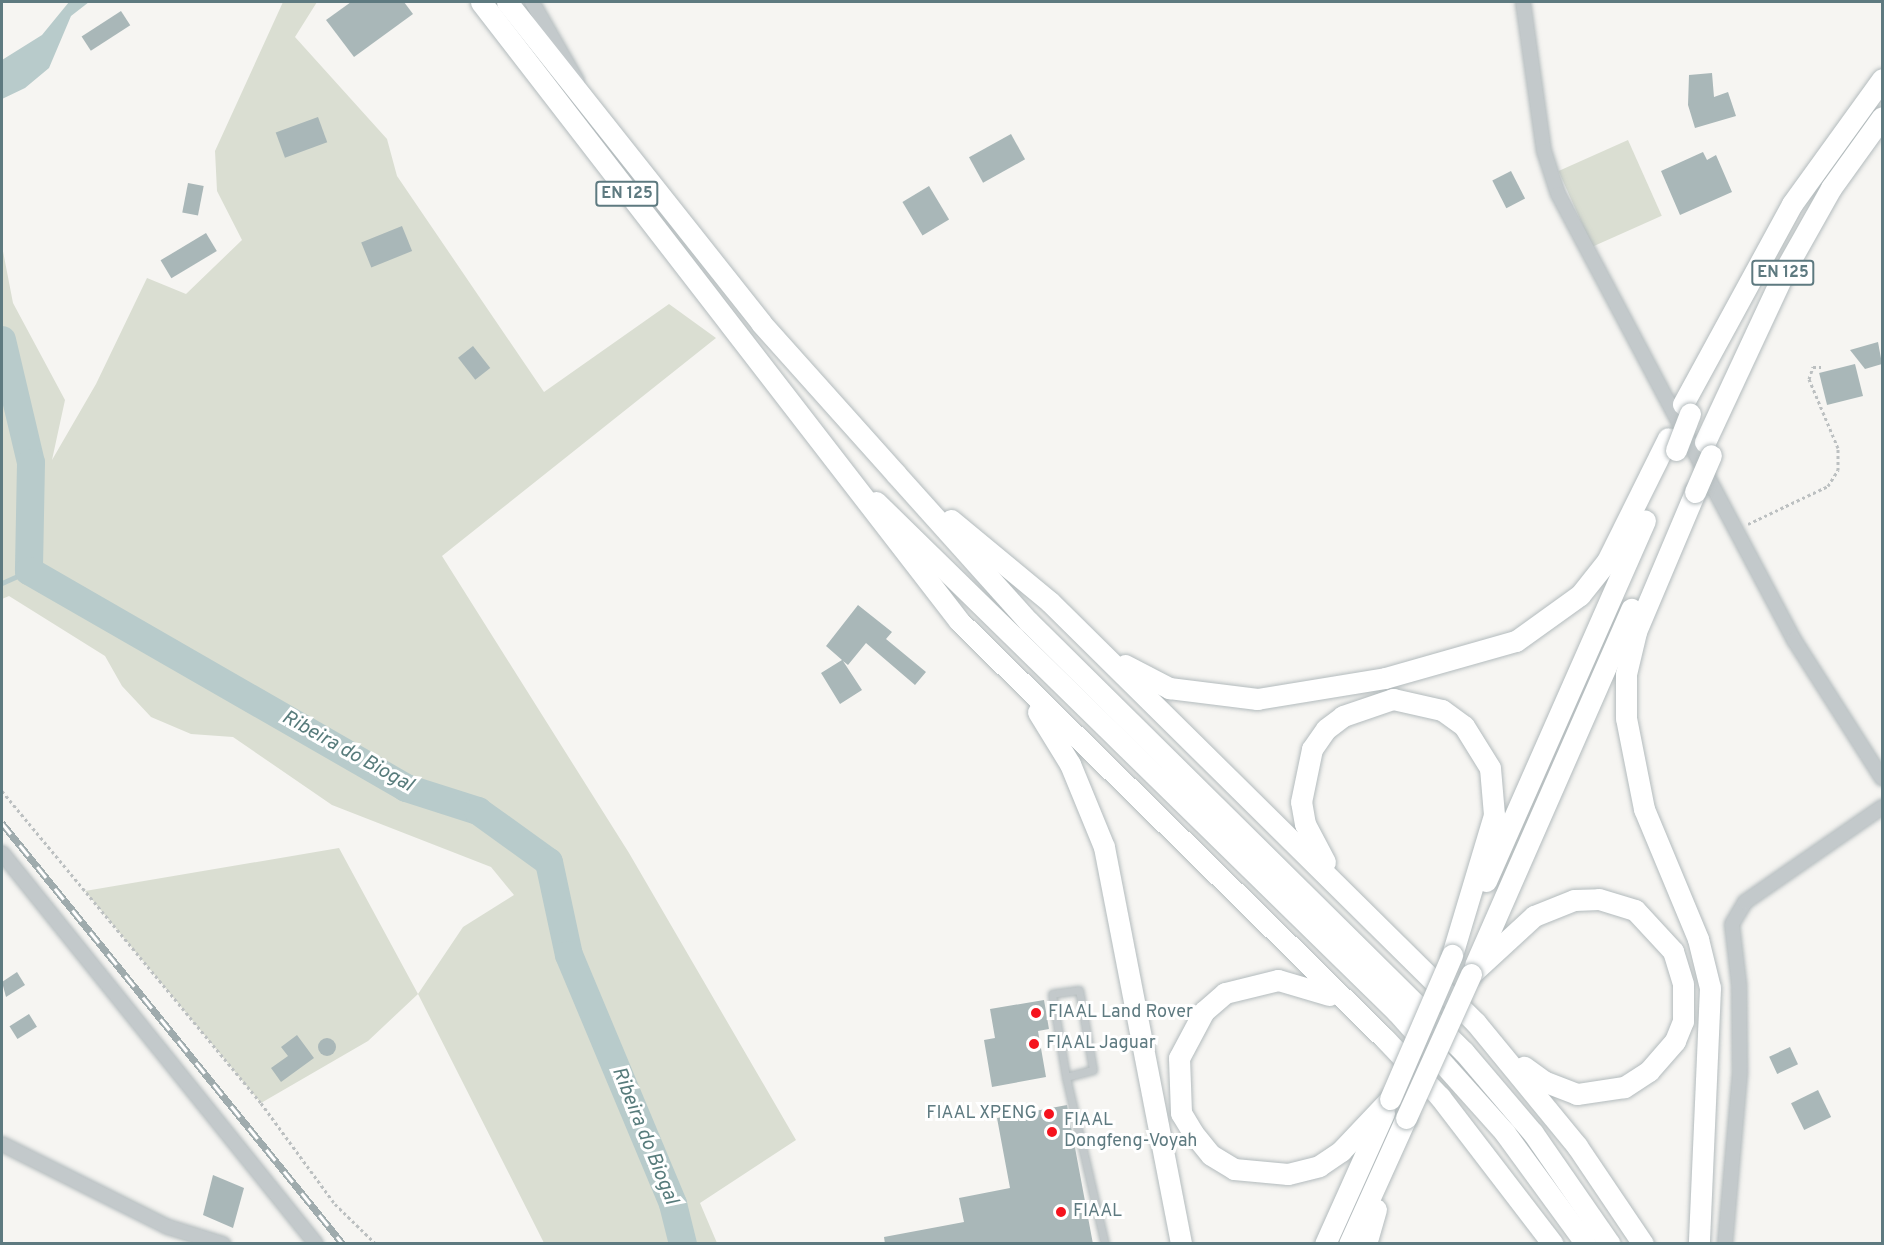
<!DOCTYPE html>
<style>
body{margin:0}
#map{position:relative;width:1884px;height:1245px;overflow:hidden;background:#f6f5f2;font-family:Overpass,sans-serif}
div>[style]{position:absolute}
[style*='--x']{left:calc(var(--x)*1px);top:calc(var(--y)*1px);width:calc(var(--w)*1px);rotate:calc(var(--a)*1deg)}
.green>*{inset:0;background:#daded2;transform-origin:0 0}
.water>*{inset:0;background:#b8cbcb}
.stream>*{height:4.5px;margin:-2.25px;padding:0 2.25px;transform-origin:2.25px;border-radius:2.25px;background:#b8cbcb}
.river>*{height:28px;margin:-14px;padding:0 14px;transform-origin:14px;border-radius:14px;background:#b8cbcb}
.building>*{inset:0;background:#a9b7b8;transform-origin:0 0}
.round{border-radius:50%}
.path>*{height:3px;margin-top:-1.5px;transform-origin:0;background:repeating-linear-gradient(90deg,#bcc0c1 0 3px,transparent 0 6px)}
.roads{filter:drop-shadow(0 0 2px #b3bbbd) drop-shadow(0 0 2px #b3bbbd)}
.service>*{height:7px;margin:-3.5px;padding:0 3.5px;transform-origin:3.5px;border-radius:3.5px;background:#c3c9cb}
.minor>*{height:14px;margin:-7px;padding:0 7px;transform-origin:7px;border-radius:7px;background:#c3c9cb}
.primary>*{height:21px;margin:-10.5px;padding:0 10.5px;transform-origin:10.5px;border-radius:10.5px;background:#fff}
.rail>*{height:7px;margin-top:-3.5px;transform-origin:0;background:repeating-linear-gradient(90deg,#fff 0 14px,#9fabad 0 28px);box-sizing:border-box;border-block:2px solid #9fabad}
.bridges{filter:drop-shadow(0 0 2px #b3bbbd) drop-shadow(0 0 2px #b3bbbd)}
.primary-bridge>*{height:21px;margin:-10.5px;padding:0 10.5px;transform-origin:10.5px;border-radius:10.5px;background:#fff}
.dots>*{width:16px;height:16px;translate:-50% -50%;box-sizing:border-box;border:3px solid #fff;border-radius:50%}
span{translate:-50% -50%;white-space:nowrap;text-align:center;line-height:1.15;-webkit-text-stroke:6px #fff;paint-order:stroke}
.shield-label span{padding:2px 4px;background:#fff;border:2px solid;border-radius:4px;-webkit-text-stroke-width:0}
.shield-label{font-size:16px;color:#5e7a80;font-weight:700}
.poi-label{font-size:18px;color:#5e7a80}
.left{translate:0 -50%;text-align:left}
.right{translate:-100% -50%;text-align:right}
.water-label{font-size:20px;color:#587c7c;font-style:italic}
.frame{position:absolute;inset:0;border:3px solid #5e7a80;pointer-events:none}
</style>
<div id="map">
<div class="green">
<i style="clip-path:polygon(283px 2px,317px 2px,295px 37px,387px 139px,397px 176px,544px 392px,669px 304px,716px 338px,442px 556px,629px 853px,796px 1140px,700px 1203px,717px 1243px,544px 1243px,418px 994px,368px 1041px,261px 1103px,85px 891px,339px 848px,418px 994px,463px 927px,514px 895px,491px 867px,332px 805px,233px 737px,191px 734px,151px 717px,122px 686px,105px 656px,9px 596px,2px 599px,2px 246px,13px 303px,65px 400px,52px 460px,96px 384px,147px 278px,186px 294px,242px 240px,217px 191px,215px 151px)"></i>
<i style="left:1628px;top:140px;width:83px;height:76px;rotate:66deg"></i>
</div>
<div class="water">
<i style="clip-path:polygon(69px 2px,89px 2px,71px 16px,49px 68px,25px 88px,2px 99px,2px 60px,42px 35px)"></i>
</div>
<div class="stream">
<i style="--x:2;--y:583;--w:30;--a:-24"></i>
</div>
<div class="river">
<i style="--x:2;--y:340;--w:126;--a:76.7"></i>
<i style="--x:31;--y:463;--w:108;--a:91.1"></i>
<i style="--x:29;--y:571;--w:435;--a:29.9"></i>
<i style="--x:406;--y:788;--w:76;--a:17.7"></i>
<i style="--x:478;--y:811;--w:87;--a:35.7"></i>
<i style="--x:549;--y:862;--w:95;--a:77.9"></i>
<i style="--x:569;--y:955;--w:270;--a:67.3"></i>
<i style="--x:673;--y:1204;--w:41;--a:76"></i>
</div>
<div class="building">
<i style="clip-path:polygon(351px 2px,404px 2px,413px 14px,354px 57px,326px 20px)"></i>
<i style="left:121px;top:11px;width:17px;height:47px;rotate:57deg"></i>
<i style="clip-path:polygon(1712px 73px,1714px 97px,1728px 92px,1736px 116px,1695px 128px,1688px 105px,1689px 75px)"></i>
<i style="left:318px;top:117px;width:27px;height:45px;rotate:70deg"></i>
<i style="left:1011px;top:134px;width:29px;height:48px;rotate:61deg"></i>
<i style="clip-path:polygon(1703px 152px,1707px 160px,1716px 155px,1732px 192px,1680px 215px,1661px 171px)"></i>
<i style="left:1511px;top:171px;width:31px;height:21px;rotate:63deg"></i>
<i style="left:188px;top:183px;width:16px;height:30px;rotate:11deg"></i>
<i style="left:929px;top:186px;width:39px;height:31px;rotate:59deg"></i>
<i style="left:402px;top:226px;width:27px;height:44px;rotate:68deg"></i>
<i style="left:206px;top:233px;width:21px;height:53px;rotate:59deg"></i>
<i style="clip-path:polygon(1878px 342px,1882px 364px,1865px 369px,1850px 350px)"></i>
<i style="left:473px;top:346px;width:28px;height:19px;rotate:52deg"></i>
<i style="left:1855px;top:364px;width:33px;height:37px;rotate:76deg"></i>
<i style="clip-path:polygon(858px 605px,892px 632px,886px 639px,926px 672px,915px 685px,866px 643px,848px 665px,843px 661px,862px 690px,840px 704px,821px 673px,842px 660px,826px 646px)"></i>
<i style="clip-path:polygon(17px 972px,25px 985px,6px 997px,2px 982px)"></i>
<i style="clip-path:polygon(1044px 1000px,1049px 1029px,1038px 1031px,1046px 1077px,992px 1087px,984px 1040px,995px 1038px,990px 1009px)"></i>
<i style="left:29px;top:1014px;width:15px;height:23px;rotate:58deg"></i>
<i style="clip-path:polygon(297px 1035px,314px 1058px,281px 1082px,271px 1068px,288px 1056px,281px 1047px)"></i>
<i class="round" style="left:318px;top:1038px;width:18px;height:18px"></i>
<i style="left:1790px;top:1047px;width:19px;height:23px;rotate:65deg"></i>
<i style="left:1818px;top:1090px;width:30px;height:30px;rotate:64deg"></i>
<i style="clip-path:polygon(1067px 1105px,1093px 1244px,885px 1244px,884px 1237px,964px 1222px,959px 1198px,1010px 1188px,997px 1118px)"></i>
<i style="clip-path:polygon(213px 1175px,244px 1188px,233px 1228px,203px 1215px)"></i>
</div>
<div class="path">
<i style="--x:1748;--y:524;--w:89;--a:-25.4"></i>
<i style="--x:1828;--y:486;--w:19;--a:-58"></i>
<i style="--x:1838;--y:470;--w:22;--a:-90"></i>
<i style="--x:1838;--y:448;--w:75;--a:-112.8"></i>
<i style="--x:1809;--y:379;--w:13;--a:-72"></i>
<i style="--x:1813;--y:367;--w:8;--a:0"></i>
<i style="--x:2;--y:791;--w:405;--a:50.3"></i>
<i style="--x:261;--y:1103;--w:125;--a:53.8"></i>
<i style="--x:335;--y:1204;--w:57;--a:44.3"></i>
</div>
<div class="roads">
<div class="service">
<i style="--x:1066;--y:1077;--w:28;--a:-15"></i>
<i style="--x:1093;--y:1070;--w:81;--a:-99.9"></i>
<i style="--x:1079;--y:990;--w:27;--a:172"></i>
<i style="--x:1052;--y:994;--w:84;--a:80.4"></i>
<i style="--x:1066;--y:1077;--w:171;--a:76.9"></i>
</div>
<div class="minor">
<i style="--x:532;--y:2;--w:91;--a:60.3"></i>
<i style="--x:1523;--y:2;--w:150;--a:82"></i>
<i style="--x:1544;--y:151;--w:45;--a:72"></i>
<i style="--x:1558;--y:194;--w:505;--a:62.11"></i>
<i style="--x:1794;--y:640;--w:164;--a:57.5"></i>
<i style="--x:2;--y:853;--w:501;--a:51.23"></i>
<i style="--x:2;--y:1144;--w:186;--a:26.6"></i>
<i style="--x:168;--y:1227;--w:58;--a:17.2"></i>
<i style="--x:1725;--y:1244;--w:172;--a:-85"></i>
<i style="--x:1740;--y:1073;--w:89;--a:-90.6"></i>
<i style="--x:1739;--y:984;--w:60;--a:-96.7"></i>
<i style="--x:1732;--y:924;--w:26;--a:-59"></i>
<i style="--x:1745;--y:902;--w:167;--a:-34.7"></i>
</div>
<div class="primary">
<i style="--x:481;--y:2;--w:782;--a:52.32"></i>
<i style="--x:959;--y:621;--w:597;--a:44.46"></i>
<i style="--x:1385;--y:1039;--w:80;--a:46.5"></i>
<i style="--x:1440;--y:1097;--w:185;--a:52.5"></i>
<i style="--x:507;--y:2;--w:409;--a:51.6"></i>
<i style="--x:761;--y:323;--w:203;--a:48.2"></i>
<i style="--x:896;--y:474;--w:198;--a:48.1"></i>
<i style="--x:1028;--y:621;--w:613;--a:44.67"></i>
<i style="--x:1464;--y:1052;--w:106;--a:49.6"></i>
<i style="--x:1533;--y:1133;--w:135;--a:55.3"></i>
<i style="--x:1683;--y:404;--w:228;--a:-61.4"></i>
<i style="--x:1792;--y:204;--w:154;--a:-54.2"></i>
<i style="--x:1705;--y:442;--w:192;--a:-65"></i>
<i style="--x:1786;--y:268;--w:92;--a:-60.6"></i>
<i style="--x:1831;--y:188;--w:87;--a:-54.3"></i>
<i style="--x:1695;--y:492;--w:152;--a:112.9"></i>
<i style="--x:1636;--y:632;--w:43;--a:103.4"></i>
<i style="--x:1626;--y:674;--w:44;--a:90"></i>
<i style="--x:1626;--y:718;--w:93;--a:78.8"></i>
<i style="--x:1644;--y:809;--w:141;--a:67.4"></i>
<i style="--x:1698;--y:939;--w:50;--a:76.2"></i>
<i style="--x:1710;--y:988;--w:256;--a:92.5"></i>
<i style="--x:876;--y:502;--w:729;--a:44.39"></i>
<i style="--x:1397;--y:1012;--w:162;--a:48.2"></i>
<i style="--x:1505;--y:1133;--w:137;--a:53.9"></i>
<i style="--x:951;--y:520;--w:129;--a:39.6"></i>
<i style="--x:1050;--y:602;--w:599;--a:44.66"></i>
<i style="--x:1476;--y:1023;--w:159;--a:50.6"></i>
<i style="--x:1577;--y:1146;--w:118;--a:56"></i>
<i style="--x:1125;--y:665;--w:50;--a:27.6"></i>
<i style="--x:1169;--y:688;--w:89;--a:7.1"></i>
<i style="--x:1257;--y:699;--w:130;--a:-9.3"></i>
<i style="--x:1385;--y:678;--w:136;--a:-15.8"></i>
<i style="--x:1516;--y:641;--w:79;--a:-35.7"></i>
<i style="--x:1580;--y:595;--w:43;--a:-51.5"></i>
<i style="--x:1607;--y:561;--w:137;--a:-63.6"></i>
<i style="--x:1038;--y:712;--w:61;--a:58.4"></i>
<i style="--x:1070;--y:764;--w:90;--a:67.7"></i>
<i style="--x:1104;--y:847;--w:404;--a:79"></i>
<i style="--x:1325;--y:862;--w:43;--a:-117.8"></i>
<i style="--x:1305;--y:824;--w:22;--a:-100"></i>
<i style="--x:1301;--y:802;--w:54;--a:-78.3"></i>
<i style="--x:1312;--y:749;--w:24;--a:-55"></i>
<i style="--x:1326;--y:729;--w:21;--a:-37"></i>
<i style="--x:1343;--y:716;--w:53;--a:-18.8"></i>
<i style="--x:1393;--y:699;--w:50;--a:12.7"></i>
<i style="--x:1442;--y:710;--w:27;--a:36"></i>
<i style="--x:1464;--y:726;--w:49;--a:58.2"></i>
<i style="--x:1490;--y:768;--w:47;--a:85.1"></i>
<i style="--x:1494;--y:815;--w:146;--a:106.7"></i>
<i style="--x:1486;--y:881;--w:394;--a:-66.2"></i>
<i style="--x:1475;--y:965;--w:389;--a:-66.3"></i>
<i style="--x:1471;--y:974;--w:86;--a:-42.6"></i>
<i style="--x:1534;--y:916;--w:43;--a:-21.8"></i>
<i style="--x:1574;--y:900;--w:25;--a:-2"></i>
<i style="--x:1599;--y:899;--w:38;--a:17"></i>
<i style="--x:1635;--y:910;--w:56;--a:47.2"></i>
<i style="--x:1673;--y:951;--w:34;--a:73"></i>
<i style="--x:1683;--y:984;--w:37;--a:90"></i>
<i style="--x:1683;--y:1021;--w:22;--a:112"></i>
<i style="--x:1675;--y:1041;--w:40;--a:131"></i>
<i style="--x:1649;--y:1071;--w:30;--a:147"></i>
<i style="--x:1624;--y:1087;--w:48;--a:171.5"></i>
<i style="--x:1577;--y:1094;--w:34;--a:-159"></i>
<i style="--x:1545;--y:1082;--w:26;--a:-144"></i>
<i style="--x:1329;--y:995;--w:53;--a:-163.6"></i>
<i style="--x:1278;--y:980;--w:55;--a:166.2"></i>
<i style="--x:1225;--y:993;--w:28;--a:139"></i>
<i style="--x:1204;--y:1011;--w:53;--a:118"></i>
<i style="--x:1179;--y:1058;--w:55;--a:87.9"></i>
<i style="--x:1181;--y:1113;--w:23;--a:59"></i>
<i style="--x:1193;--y:1133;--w:28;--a:51"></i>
<i style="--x:1211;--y:1155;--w:27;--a:31"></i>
<i style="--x:1234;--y:1169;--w:54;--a:5.3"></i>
<i style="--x:1288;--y:1174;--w:32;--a:-14"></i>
<i style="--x:1319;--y:1166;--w:27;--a:-34"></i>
<i style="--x:1341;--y:1151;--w:71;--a:-46.7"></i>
<i style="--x:1325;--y:1244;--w:144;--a:-65.8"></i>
<i style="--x:1349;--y:1244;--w:138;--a:-65.7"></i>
<i style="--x:1366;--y:1244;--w:36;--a:-74"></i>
</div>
</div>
<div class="rail">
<i style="--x:2;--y:823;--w:542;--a:50.99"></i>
</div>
<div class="bridges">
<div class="primary-bridge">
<i style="--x:1676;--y:450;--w:39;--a:-69"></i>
<i style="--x:1695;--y:492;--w:40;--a:-66.6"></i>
<i style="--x:1390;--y:1099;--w:157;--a:-66.7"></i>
<i style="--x:1406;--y:1118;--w:158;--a:-65.7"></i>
</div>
</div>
<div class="dots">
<i style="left:1036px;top:1013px;background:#f5131d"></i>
<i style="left:1034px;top:1044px;background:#f5131d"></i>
<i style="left:1049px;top:1114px;background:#f5131d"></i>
<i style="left:1052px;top:1132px;background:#f5131d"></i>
<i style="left:1061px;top:1212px;background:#f5131d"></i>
</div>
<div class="shield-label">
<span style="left:627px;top:194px">EN 125</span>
<span style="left:1783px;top:273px">EN 125</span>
</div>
<div class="poi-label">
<span class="left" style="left:1048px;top:1013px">FIAAL Land Rover</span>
<span class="left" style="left:1046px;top:1044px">FIAAL Jaguar</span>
<span class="right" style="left:1037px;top:1114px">FIAAL XPENG</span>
<span class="left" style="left:1064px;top:1132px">FIAAL<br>Dongfeng-Voyah</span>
<span class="left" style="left:1073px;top:1212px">FIAAL</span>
</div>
<div class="water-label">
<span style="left:347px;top:752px;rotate:29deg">Ribeira do Biogal</span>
<span style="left:644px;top:1136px;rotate:68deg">Ribeira do Biogal</span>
</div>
<div class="frame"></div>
</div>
